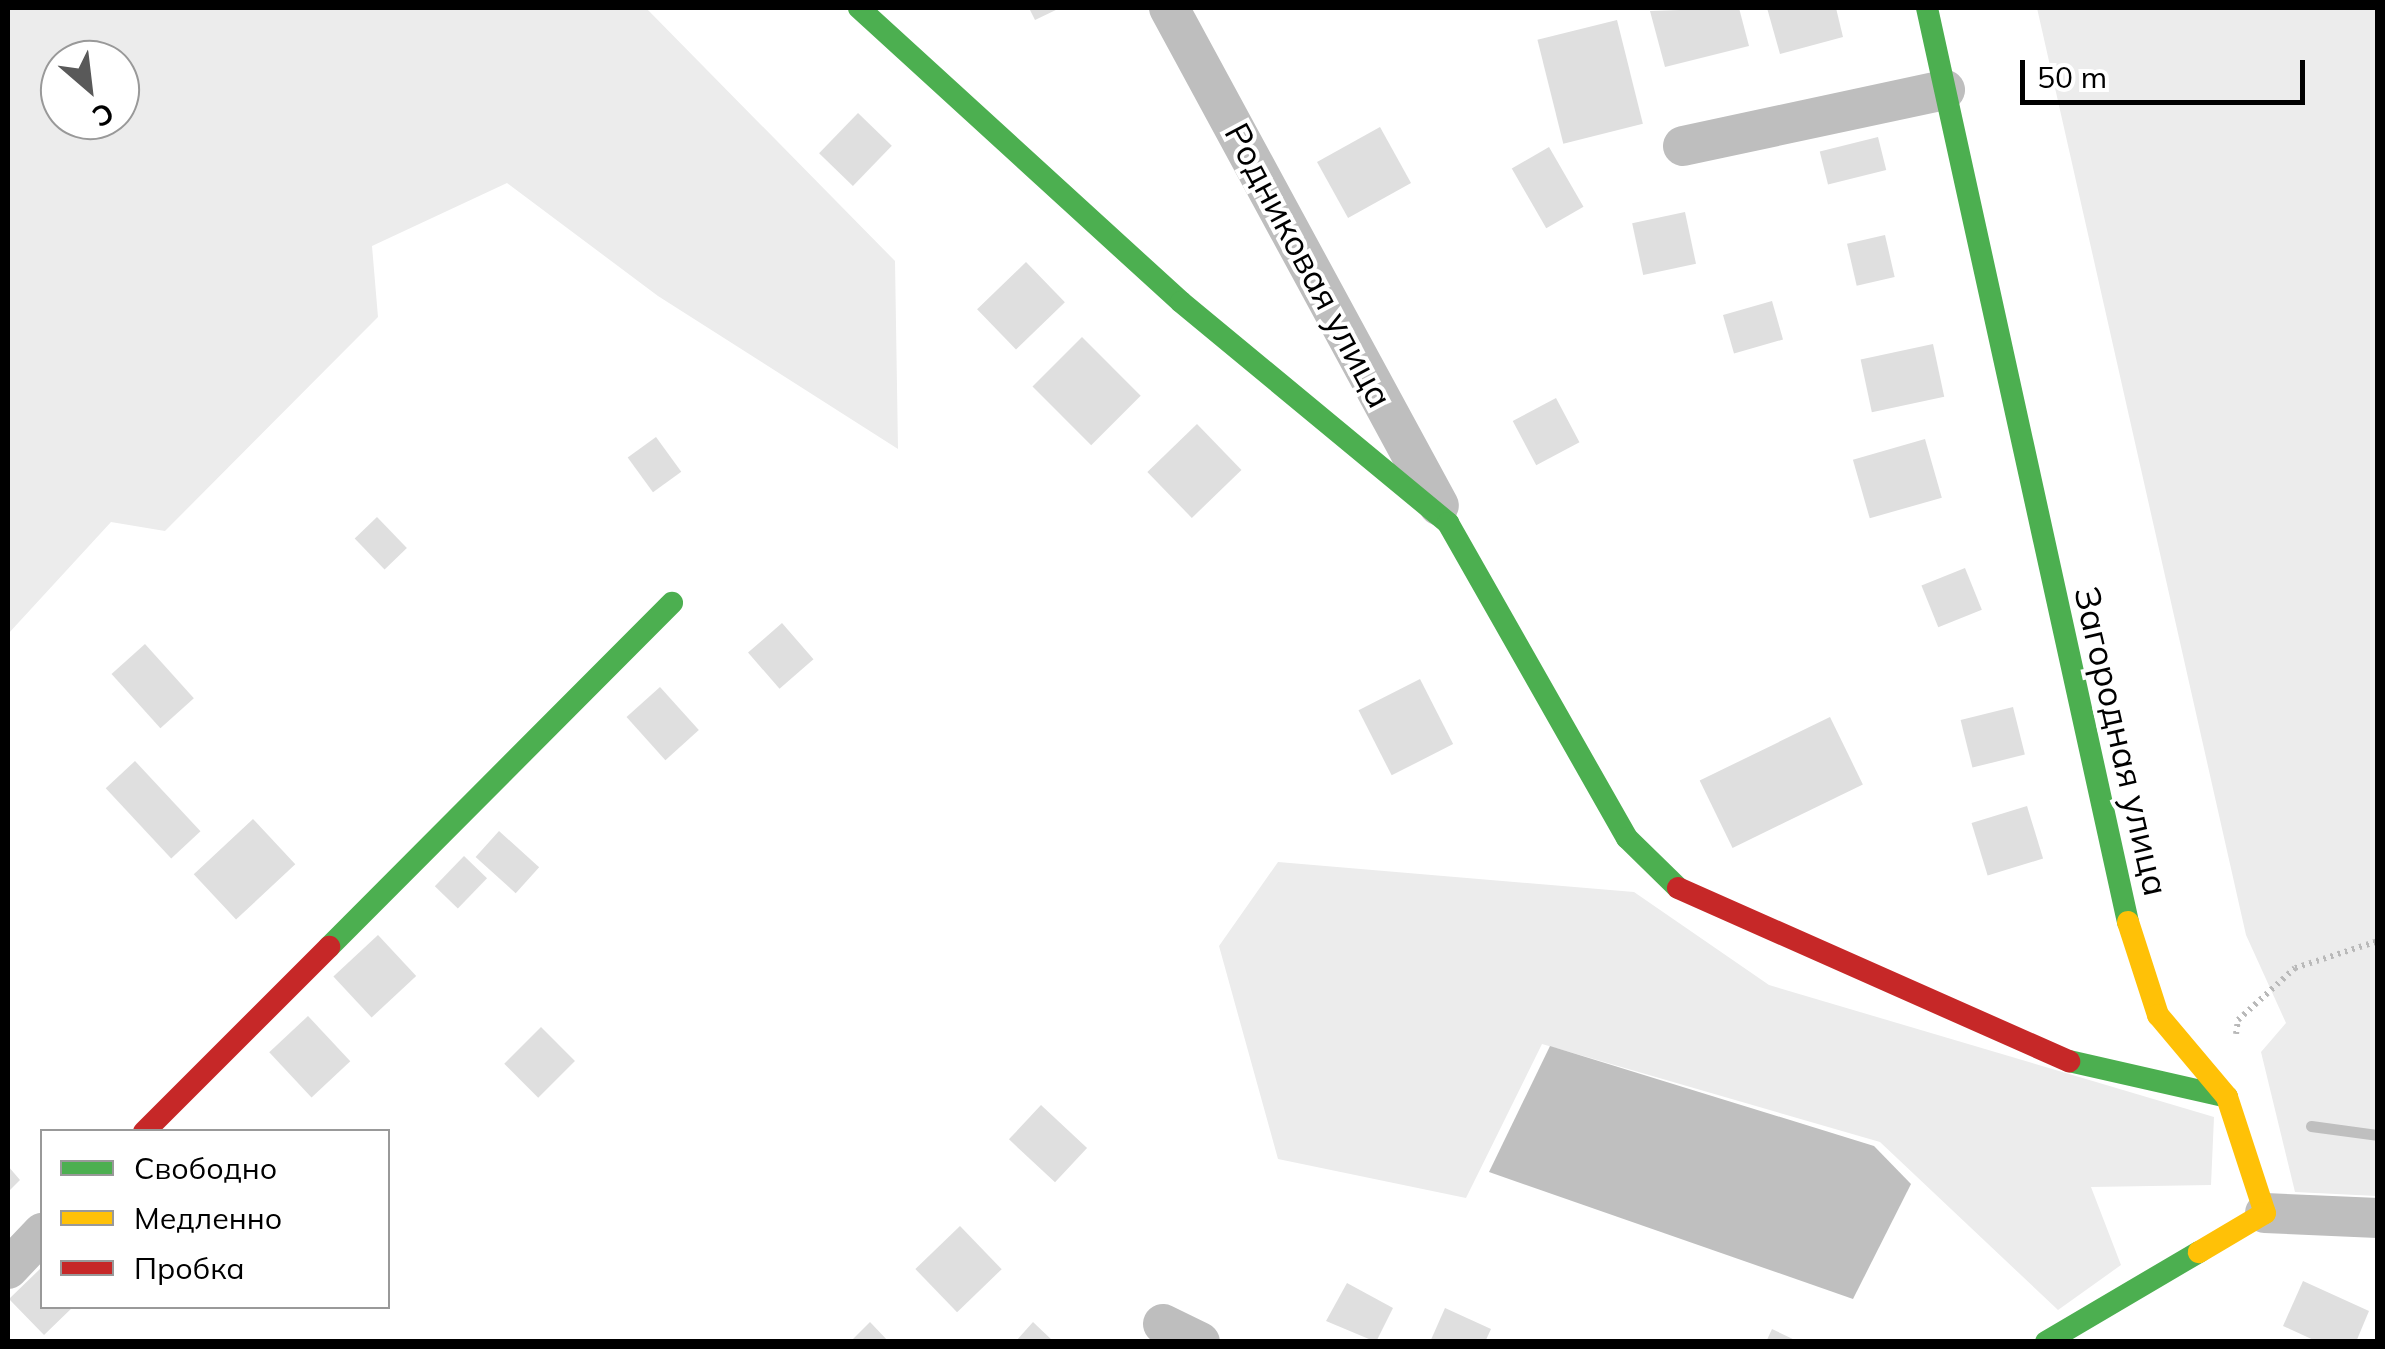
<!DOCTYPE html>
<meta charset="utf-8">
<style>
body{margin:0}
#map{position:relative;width:2385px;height:1349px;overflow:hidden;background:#fff;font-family:Mulish,sans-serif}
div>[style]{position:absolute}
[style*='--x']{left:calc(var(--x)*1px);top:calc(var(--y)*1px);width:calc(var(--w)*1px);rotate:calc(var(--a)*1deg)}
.green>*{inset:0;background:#ececec}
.water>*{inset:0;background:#bfbfbf}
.stream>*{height:11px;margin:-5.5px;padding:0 5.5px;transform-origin:5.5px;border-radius:5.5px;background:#bfbfbf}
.building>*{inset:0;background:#dfdfdf;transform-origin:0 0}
.path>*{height:6px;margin-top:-3px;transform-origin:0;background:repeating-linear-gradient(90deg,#b9b9b9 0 2.5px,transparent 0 7.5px)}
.street>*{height:40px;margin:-20px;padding:0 20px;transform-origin:20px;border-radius:20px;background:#bebebe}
.fast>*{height:22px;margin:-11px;padding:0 11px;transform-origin:11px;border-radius:11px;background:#4caf50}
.slow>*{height:22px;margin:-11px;padding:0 11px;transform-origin:11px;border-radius:11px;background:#ffc107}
.jam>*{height:22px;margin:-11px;padding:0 11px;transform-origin:11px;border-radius:11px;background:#c62828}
span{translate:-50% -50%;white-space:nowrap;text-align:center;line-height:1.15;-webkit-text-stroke:8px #fff;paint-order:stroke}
.street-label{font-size:35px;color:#000}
.frame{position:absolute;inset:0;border:10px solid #000;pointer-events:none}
.legend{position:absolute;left:40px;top:1129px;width:350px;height:180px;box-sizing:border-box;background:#fff;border:2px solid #999;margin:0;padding:12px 18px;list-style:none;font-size:30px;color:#000}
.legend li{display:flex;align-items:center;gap:20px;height:50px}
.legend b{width:50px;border:2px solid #999}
.north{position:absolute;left:40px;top:40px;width:100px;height:100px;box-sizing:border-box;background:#fff;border:2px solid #999;border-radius:50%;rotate:152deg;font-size:28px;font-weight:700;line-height:40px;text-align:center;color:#000}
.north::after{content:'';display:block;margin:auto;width:35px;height:45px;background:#595959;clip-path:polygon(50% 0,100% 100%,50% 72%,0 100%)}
.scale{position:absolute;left:2020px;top:60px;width:285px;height:45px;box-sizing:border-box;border:5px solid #000;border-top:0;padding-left:12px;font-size:30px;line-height:35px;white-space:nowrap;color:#000;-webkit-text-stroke:8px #fff;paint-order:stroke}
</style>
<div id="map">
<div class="green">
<i style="clip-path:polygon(evenodd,8px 8px,646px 8px,895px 261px,898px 449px,658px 296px,507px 183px,372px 246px,378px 317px,165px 531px,111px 522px,8px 634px,8px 8px,60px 60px,120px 60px,120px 120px,60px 120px,60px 60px)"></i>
<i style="clip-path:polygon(2037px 8px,2377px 8px,2377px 1196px,2295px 1192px,2261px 1052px,2286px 1023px,2246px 935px)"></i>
<i style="clip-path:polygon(1278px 862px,1634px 892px,1769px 985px,2214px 1117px,2211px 1185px,2091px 1187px,2121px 1265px,2058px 1310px,1880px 1142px,1542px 1044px,1466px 1198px,1278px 1159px,1219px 946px)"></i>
</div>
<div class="water">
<i style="clip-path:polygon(1550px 1046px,1874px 1146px,1911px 1184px,1853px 1299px,1489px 1172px)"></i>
</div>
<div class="stream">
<i style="--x:2311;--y:1126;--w:68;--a:7.7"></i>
</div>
<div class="building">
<i style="clip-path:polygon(1029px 8px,1060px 8px,1035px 20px)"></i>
<i style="clip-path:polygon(1739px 8px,1749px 46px,1665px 67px,1650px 11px)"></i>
<i style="clip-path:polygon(1767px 8px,1836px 8px,1843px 37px,1780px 54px)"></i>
<i style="left:1617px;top:20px;width:107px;height:82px;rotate:76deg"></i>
<i style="left:858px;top:113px;width:47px;height:56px;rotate:44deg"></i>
<i style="left:1380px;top:127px;width:64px;height:72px;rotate:61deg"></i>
<i style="left:1878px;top:137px;width:34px;height:60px;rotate:76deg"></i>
<i style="left:1549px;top:147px;width:69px;height:43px;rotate:60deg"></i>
<i style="left:1685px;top:212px;width:53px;height:54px;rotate:78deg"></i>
<i style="left:1885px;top:235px;width:43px;height:39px;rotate:77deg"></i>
<i style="left:1026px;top:262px;width:56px;height:68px;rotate:46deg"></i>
<i style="left:1772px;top:301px;width:40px;height:51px;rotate:74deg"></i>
<i style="left:1082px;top:337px;width:83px;height:70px;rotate:45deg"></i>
<i style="left:1933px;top:344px;width:54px;height:74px;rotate:78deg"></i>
<i style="left:1556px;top:398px;width:50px;height:49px;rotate:62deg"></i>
<i style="left:1197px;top:424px;width:64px;height:69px;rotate:46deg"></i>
<i style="left:656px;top:437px;width:43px;height:35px;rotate:54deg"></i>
<i style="left:1925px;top:439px;width:61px;height:75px;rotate:74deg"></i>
<i style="left:377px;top:517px;width:43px;height:31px;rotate:46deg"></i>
<i style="left:1965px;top:568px;width:45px;height:47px;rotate:68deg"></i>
<i style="left:782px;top:623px;width:48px;height:45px;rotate:49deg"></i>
<i style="left:145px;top:644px;width:73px;height:45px;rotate:48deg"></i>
<i style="left:1420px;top:679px;width:73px;height:69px;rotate:63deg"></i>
<i style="left:660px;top:687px;width:58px;height:45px;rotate:48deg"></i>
<i style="left:2013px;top:707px;width:49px;height:54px;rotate:76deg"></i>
<i style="left:1830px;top:717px;width:75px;height:145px;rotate:64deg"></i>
<i style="left:135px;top:761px;width:96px;height:40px;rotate:47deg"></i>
<i style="left:2027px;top:806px;width:55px;height:58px;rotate:73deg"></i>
<i style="left:253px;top:819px;width:62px;height:81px;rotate:47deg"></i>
<i style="left:499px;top:831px;width:54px;height:35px;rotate:42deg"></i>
<i style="left:464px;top:856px;width:32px;height:42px;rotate:44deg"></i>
<i style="left:378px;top:935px;width:56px;height:61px;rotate:47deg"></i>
<i style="left:308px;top:1016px;width:62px;height:53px;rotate:47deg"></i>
<i style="left:541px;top:1027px;width:48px;height:52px;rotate:45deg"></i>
<i style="left:1041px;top:1105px;width:63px;height:47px;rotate:43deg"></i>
<i style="clip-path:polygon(8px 1166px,20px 1180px,8px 1192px)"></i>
<i style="left:960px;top:1226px;width:60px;height:62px;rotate:46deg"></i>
<i style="clip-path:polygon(42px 1267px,42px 1306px,74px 1306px,44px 1335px,9px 1299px)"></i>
<i style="clip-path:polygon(2303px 1281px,2369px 1311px,2356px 1342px,2318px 1342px,2283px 1326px)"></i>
<i style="clip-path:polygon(1347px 1283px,1393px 1308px,1376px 1342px,1326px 1321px)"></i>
<i style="clip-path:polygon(1445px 1308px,1491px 1329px,1485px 1342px,1430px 1342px)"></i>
<i style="clip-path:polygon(870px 1322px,889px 1342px,850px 1342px)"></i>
<i style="clip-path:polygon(1033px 1322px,1054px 1342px,1015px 1342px)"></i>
<i style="clip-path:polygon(1772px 1329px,1799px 1342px,1766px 1342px)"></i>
</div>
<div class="path">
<i style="--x:2236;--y:1034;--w:14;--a:-82"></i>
<i style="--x:2238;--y:1020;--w:77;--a:-42.4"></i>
<i style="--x:2295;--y:968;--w:87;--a:-18"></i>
</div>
<div class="street">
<i style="--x:1169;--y:8;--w:566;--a:61.53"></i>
<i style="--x:1683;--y:146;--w:268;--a:-12.1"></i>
<i style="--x:2265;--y:1213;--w:113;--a:2.5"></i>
<i style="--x:8;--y:1269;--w:50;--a:-46.6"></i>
<i style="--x:1163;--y:1324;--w:41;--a:25.9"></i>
</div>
<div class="fast">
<i style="--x:859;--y:8;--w:436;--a:42.4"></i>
<i style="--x:1181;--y:302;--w:347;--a:39.6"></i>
<i style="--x:1448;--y:523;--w:362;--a:60.4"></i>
<i style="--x:1627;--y:838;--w:71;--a:44.4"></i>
<i style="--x:1927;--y:8;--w:936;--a:77.6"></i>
<i style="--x:329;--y:947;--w:486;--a:-45.1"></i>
<i style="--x:2069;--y:1061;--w:162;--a:12.8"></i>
<i style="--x:2046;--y:1342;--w:178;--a:-30.5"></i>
</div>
<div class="slow">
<i style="--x:2128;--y:922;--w:98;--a:72.1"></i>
<i style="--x:2158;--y:1015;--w:107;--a:49.9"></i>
<i style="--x:2227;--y:1097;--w:122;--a:71.9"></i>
<i style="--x:2265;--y:1213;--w:77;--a:149.4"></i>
</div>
<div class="jam">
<i style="--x:1678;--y:888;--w:428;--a:23.9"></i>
<i style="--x:144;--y:1132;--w:262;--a:-45"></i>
</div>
<div class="street-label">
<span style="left:1309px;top:265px;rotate:62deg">Родниковая улица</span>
<span style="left:2122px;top:741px;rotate:77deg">Загородная улица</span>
</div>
<div class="frame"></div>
<ul class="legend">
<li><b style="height:12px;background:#4caf50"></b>Свободно</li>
<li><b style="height:12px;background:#ffc107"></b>Медленно</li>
<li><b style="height:12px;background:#c62828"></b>Пробка</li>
</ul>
<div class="north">С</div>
<div class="scale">50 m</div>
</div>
